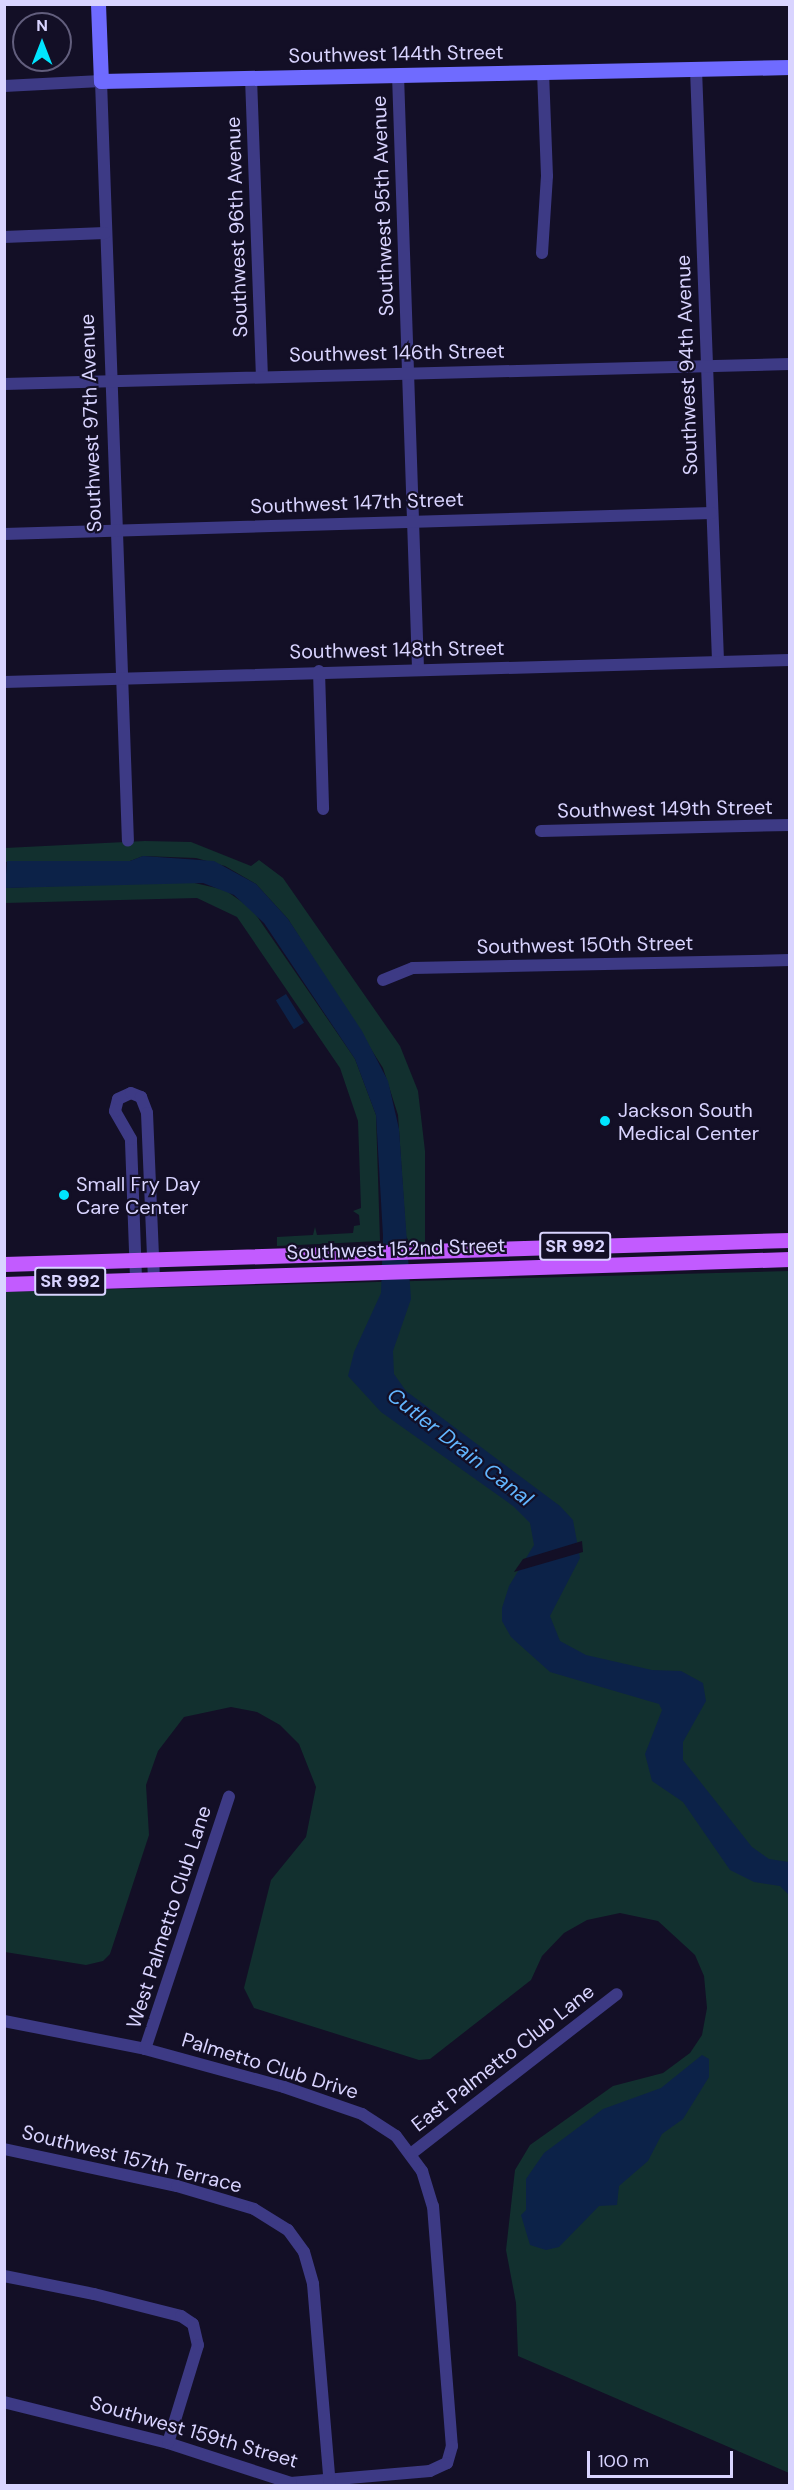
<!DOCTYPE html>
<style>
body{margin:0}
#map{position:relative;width:794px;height:2490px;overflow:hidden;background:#130f26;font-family:"DM Sans",sans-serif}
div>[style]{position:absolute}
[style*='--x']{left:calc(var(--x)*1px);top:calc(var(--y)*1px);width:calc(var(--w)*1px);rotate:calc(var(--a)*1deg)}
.green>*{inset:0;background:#12302f}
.water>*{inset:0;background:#0c2248;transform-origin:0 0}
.pier>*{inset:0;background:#130f26}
.street>*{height:12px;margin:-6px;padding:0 6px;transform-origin:6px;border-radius:6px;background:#3d3a85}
.secondary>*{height:15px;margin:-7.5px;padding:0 7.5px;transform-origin:7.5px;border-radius:7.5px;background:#6f6bff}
.primary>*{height:15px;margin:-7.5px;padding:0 7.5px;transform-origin:7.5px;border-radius:7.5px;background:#c25bff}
.dots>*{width:16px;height:16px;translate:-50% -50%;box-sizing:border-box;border:3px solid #130f26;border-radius:50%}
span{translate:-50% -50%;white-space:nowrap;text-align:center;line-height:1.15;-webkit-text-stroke:4.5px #130f26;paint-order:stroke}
.shield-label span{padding:2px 4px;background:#130f26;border:2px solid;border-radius:4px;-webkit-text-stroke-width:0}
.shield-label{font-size:18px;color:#d9d4ff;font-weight:700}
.street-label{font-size:20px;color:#d9d4ff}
.poi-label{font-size:20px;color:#d9d4ff}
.left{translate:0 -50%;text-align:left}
.water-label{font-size:21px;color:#62b6ff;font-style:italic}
.frame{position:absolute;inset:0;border:6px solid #d9d4ff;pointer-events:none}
.north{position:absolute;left:12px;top:12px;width:60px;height:60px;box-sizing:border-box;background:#130f26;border:2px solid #625e7d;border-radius:50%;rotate:0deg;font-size:16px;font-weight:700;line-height:24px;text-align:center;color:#d9d4ff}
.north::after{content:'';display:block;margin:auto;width:21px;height:27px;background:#00e5ff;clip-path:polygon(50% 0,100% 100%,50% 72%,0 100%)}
.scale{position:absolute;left:587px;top:2451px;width:146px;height:27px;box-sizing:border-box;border:3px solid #d9d4ff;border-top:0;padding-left:8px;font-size:18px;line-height:21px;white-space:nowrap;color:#d9d4ff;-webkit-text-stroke:4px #130f26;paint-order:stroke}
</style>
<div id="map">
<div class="green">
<i style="clip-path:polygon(145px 841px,191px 842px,251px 866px,259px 860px,283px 878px,400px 1046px,418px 1091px,425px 1151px,425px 1242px,408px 1241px,406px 1236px,398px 1115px,383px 1068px,288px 919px,256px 884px,225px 866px,196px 858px,143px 856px,130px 861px,5px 862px,5px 848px)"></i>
<i style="clip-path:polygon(186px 881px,225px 890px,252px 909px,355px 1059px,376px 1115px,380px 1241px,277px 1246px,277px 1237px,313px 1235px,315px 1227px,317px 1235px,353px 1233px,354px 1226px,360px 1225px,359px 1215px,353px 1211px,361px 1208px,358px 1121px,340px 1068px,237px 917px,197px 898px,5px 903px,4px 888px)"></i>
<i style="clip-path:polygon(789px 1271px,789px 2473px,518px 2356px,516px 2303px,506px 2250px,515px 2170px,530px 2145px,613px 2086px,663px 2073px,690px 2053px,702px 2035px,707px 2008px,704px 1976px,695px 1955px,658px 1921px,620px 1913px,587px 1920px,564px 1933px,542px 1956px,531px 1980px,430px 2059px,419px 2060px,254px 2008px,244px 1988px,271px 1880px,306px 1837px,316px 1787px,299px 1744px,280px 1725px,257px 1712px,231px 1707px,184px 1717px,158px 1751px,146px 1785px,149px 1835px,110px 1954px,103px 1961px,86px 1965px,5px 1952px,4px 1292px)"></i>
</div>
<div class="water">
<i style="clip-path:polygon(143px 856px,214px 861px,256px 884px,288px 919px,362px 1031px,388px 1081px,399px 1129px,411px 1299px,393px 1351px,394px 1374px,406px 1391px,560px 1506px,573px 1520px,580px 1558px,550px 1616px,560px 1641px,586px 1655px,652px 1670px,681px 1671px,703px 1683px,706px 1701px,683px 1742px,683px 1760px,752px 1847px,769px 1859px,789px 1862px,789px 1895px,780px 1886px,754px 1882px,730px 1870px,683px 1802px,652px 1781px,645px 1754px,662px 1710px,659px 1704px,550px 1672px,511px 1637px,502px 1621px,502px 1608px,509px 1586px,534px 1545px,530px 1523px,513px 1506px,381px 1412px,348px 1376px,354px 1352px,381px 1293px,383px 1236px,376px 1115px,355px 1059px,264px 923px,234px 895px,203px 883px,5px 888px,7px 861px,130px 861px)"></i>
<i style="left:286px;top:994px;width:34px;height:12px;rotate:58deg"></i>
<i style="clip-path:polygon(702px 2055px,709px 2059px,709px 2077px,683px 2119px,662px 2134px,648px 2161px,619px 2186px,617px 2205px,599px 2206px,559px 2247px,546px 2250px,530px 2245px,521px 2215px,526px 2210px,526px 2179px,544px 2153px,603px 2109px,661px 2088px)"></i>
</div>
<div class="pier">
<i style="clip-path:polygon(582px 1541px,583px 1552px,514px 1572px,523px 1559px)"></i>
</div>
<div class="street">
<i style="--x:696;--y:69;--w:592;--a:87.87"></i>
<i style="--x:398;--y:75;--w:594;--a:88.07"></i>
<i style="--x:251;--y:78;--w:297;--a:87.9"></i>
<i style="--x:4;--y:86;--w:97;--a:-3"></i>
<i style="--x:101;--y:81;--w:760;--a:87.97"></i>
<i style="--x:4;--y:237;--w:101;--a:-2.3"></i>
<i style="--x:542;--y:253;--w:77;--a:-86.3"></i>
<i style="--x:547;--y:176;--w:105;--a:-92.2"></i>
<i style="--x:4;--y:384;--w:786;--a:-1.46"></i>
<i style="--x:4;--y:534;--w:708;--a:-1.7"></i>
<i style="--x:319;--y:671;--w:138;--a:88.3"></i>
<i style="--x:4;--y:682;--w:786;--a:-1.6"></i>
<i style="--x:541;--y:831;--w:249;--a:-1.4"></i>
<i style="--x:383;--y:980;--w:32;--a:-22"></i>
<i style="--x:413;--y:968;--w:377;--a:-1.2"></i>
<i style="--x:136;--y:1278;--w:139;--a:-92.1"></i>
<i style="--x:131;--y:1139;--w:32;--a:-120"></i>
<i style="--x:115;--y:1111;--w:12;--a:-76"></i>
<i style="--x:118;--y:1099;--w:14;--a:-25"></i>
<i style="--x:131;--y:1093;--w:11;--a:22"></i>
<i style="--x:141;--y:1097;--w:17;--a:69"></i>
<i style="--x:147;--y:1113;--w:164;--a:87.6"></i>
<i style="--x:4;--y:2021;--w:144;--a:11.2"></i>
<i style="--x:145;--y:2049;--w:144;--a:15.3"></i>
<i style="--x:284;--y:2087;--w:83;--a:19.1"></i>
<i style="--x:362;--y:2114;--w:40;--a:32.9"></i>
<i style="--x:396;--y:2136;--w:44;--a:53.4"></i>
<i style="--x:422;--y:2171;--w:37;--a:73"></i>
<i style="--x:433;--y:2206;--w:241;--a:85.5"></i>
<i style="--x:452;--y:2446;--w:18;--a:106"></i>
<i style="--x:447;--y:2463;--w:19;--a:155"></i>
<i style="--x:430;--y:2471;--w:140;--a:175.1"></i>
<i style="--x:291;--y:2483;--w:129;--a:-162"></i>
<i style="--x:168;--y:2443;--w:169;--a:-166"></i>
<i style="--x:145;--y:2049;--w:266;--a:-71.6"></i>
<i style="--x:4;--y:2149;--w:177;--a:12.1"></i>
<i style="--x:177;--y:2186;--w:80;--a:16.6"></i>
<i style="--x:254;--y:2209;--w:40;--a:32"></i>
<i style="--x:288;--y:2230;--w:27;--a:54"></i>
<i style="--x:304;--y:2252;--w:33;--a:74"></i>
<i style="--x:313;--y:2284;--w:203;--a:85.2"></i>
<i style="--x:412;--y:2153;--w:259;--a:-37.8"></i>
<i style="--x:4;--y:2276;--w:92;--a:11.3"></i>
<i style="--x:94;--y:2294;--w:90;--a:14.2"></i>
<i style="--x:181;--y:2316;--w:14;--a:34"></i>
<i style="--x:193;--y:2324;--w:22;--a:77"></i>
<i style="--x:198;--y:2345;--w:102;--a:107"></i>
</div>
<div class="secondary">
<i style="--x:98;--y:4;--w:77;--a:87.8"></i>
<i style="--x:101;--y:81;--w:689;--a:-1.16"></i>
</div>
<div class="primary">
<i style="--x:4;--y:1264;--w:786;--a:-1.75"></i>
<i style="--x:4;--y:1284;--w:786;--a:-1.82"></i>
</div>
<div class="dots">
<i style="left:605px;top:1121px;background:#00e5ff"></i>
<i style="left:64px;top:1195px;background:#00e5ff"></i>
</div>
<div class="shield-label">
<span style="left:575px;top:1246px">SR 992</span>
<span style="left:70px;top:1281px">SR 992</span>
</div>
<div class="street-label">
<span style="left:396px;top:54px;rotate:-1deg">Southwest 144th Street</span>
<span style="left:383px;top:206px;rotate:-92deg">Southwest 95th Avenue</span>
<span style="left:237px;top:227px;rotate:-92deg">Southwest 96th Avenue</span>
<span style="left:397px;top:353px;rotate:-1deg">Southwest 146th Street</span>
<span style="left:687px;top:365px;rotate:-92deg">Southwest 94th Avenue</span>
<span style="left:91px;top:423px;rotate:-92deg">Southwest 97th Avenue</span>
<span style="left:357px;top:503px;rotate:-2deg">Southwest 147th Street</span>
<span style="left:397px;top:650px;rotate:-1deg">Southwest 148th Street</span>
<span style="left:665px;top:809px;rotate:-1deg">Southwest 149th Street</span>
<span style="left:585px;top:945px;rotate:-1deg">Southwest 150th Street</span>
<span style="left:396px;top:1249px;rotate:-2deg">Southwest 152nd Street</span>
<span style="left:169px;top:1917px;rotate:-72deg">West Palmetto Club Lane</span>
<span style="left:503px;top:2058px;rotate:-38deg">East Palmetto Club Lane</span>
<span style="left:270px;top:2066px;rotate:17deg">Palmetto Club Drive</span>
<span style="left:132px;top:2159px;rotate:14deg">Southwest 157th Terrace</span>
<span style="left:194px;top:2432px;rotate:16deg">Southwest 159th Street</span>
</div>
<div class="poi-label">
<span class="left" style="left:618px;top:1122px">Jackson South<br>Medical Center</span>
<span class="left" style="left:76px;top:1196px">Small Fry Day<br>Care Center</span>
</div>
<div class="water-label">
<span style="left:460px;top:1447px;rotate:38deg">Cutler Drain Canal</span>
</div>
<div class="frame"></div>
<div class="north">N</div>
<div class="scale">100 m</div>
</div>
